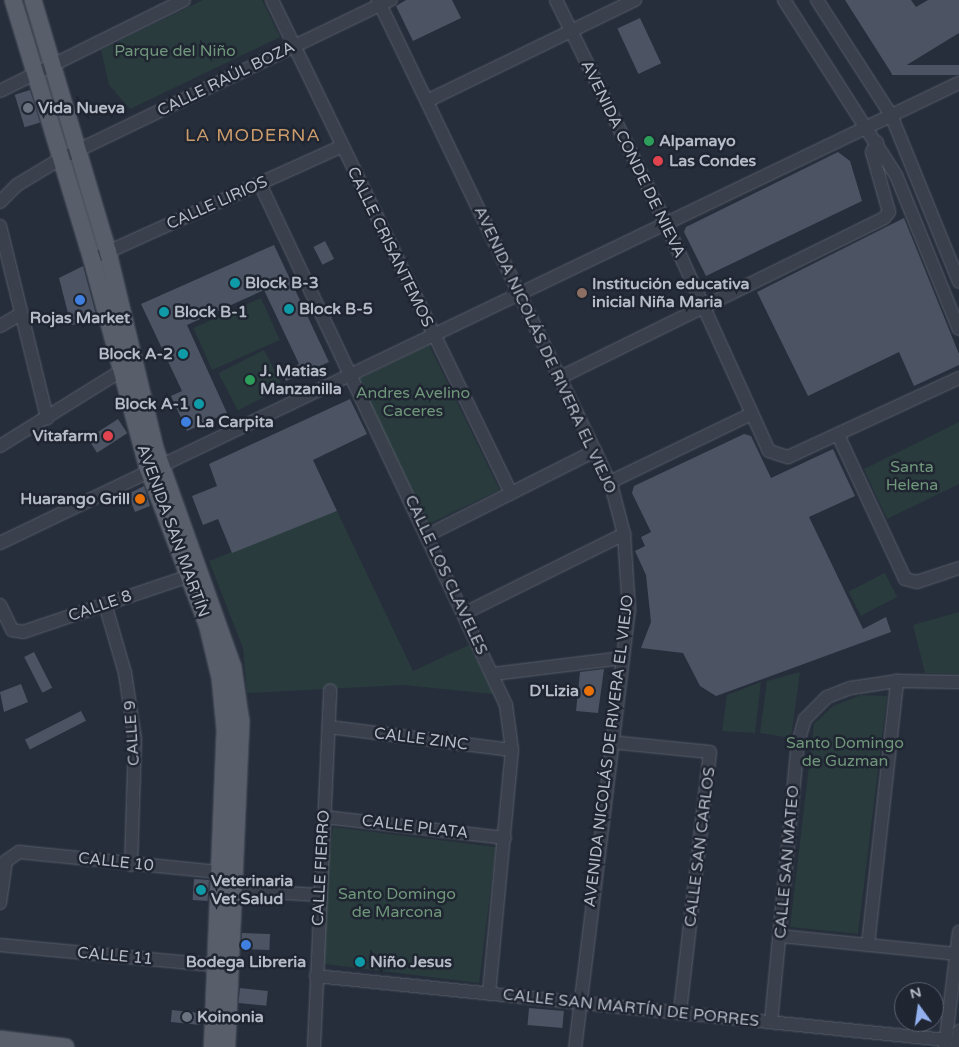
<!DOCTYPE html>
<meta charset="utf-8">
<style>
body{margin:0}
#map{position:relative;width:959px;height:1047px;overflow:hidden;background:#262e3b;font-family:"Varela Round",sans-serif}
div>[style]{position:absolute}
[style*='--x']{left:calc(var(--x)*1px);top:calc(var(--y)*1px);width:calc(var(--w)*1px);rotate:calc(var(--a)*1deg)}
.green>*{inset:0;background:#293b3d;transform-origin:0 0}
.building>*{inset:0;background:#4c5464;transform-origin:0 0}
.roads{filter:drop-shadow(0 0 1px #585e6a) drop-shadow(0 0 1px #585e6a)}
.minor>*{height:12px;margin:-6px;padding:0 6px;transform-origin:6px;border-radius:6px;background:#3a404c}
.major>*{height:16px;margin:-8px;padding:0 8px;transform-origin:8px;border-radius:8px;background:#585f6b}
.dots>*{width:14px;height:14px;translate:-50% -50%;box-sizing:border-box;border:2px solid #1f2531;border-radius:50%}
span{translate:-50% -50%;white-space:nowrap;text-align:center;line-height:1.15;-webkit-text-stroke:5px #1f2531;paint-order:stroke}
.park-label{font-size:16px;color:#6f967a}
.street-label{font-size:16px;color:#b5bbc7}
.poi-label{font-size:16px;color:#b5bbc7;font-weight:700}
.left{translate:0 -50%;text-align:left}
.right{translate:-100% -50%;text-align:right}
.neighbourhood-label{font-size:18px;color:#cb9c6c;letter-spacing:1px}
.north{position:absolute;left:894px;top:982px;width:50px;height:50px;box-sizing:border-box;background:#1f2531;border:1px solid #5b616d;border-radius:50%;rotate:346deg;font-size:14px;font-weight:700;line-height:20px;text-align:center;color:#b5bbc7}
.north::after{content:'';display:block;margin:auto;width:18px;height:22px;background:#93b0ee;clip-path:polygon(50% 0,100% 100%,50% 72%,0 100%)}
</style>
<div id="map">
<div class="green">
<i style="clip-path:polygon(203px 0,262px 0,280px 37px,130px 109px,109px 85px,101px 50px)"></i>
<i style="left:261px;top:298px;width:46px;height:74px;rotate:66deg"></i>
<i style="left:429px;top:345px;width:161px;height:79px;rotate:64deg"></i>
<i style="left:264px;top:350px;width:42px;height:51px;rotate:63deg"></i>
<i style="clip-path:polygon(959px 422px,959px 484px,887px 519px,864px 469px)"></i>
<i style="clip-path:polygon(337px 511px,413px 671px,469px 645px,493px 694px,403px 685px,247px 693px,243px 648px,209px 561px)"></i>
<i style="left:885px;top:573px;width:27px;height:41px;rotate:63deg"></i>
<i style="clip-path:polygon(959px 612px,959px 674px,925px 673px,913px 625px)"></i>
<i style="clip-path:polygon(800px 672px,791px 738px,760px 733px,767px 681px)"></i>
<i style="clip-path:polygon(761px 682px,755px 733px,722px 731px,727px 695px)"></i>
<i style="clip-path:polygon(861px 695px,887px 696px,858px 934px,790px 927px,814px 724px,833px 706px)"></i>
<i style="left:333px;top:827px;width:164px;height:137px;rotate:7deg"></i>
</div>
<div class="building">
<i style="clip-path:polygon(406px 0,452px 0,461px 18px,413px 41px,396px 6px)"></i>
<i style="clip-path:polygon(845px 0,911px 0,916px 7px,928px 0,959px 0,959px 33px,892px 74px)"></i>
<i style="left:640px;top:18px;width:50px;height:25px;rotate:65deg"></i>
<i style="left:959px;top:65px;width:10px;height:67px;rotate:90deg"></i>
<i style="left:30px;top:90px;width:34px;height:16px;rotate:73deg"></i>
<i style="clip-path:polygon(838px 152px,850px 161px,862px 201px,706px 276px,684px 232px,686px 227px)"></i>
<i style="clip-path:polygon(904px 218px,959px 354px,959px 365px,914px 386px,899px 352px,808px 396px,757px 292px)"></i>
<i style="left:325px;top:241px;width:20px;height:13px;rotate:63deg"></i>
<i style="clip-path:polygon(274px 245px,329px 362px,286px 381px,282px 372px,299px 364px,264px 290px,187px 325px,227px 413px,187px 431px,171px 396px,182px 391px,141px 304px)"></i>
<i style="clip-path:polygon(83px 266px,98px 322px,71px 325px,59px 278px)"></i>
<i style="clip-path:polygon(350px 399px,367px 434px,313px 460px,337px 511px,232px 553px,218px 519px,203px 525px,192px 496px,217px 486px,209px 464px)"></i>
<i style="left:118px;top:419px;width:17px;height:36px;rotate:57deg"></i>
<i style="clip-path:polygon(744px 434px,751px 436px,771px 478px,833px 449px,855px 496px,809px 517px,863px 629px,886px 617px,891px 632px,716px 696px,700px 686px,683px 653px,641px 648px,651px 622px,646px 575px,635px 551px,645px 546px,641px 537px,651px 532px,632px 493px,634px 486px)"></i>
<i style="clip-path:polygon(144px 486px,150px 506px,135px 512px,128px 494px)"></i>
<i style="left:34px;top:652px;width:40px;height:11px;rotate:63deg"></i>
<i style="clip-path:polygon(604px 669px,598px 713px,576px 711px,580px 672px)"></i>
<i style="clip-path:polygon(21px 684px,28px 702px,4px 712px,0 692px)"></i>
<i style="left:81px;top:711px;width:11px;height:63px;rotate:63deg"></i>
<i style="left:194px;top:879px;width:15px;height:21px;rotate:4deg"></i>
<i style="left:242px;top:933px;width:28px;height:16px;rotate:2deg"></i>
<i style="left:240px;top:988px;width:28px;height:15px;rotate:6deg"></i>
<i style="left:529px;top:1008px;width:35px;height:17px;rotate:5deg"></i>
<i style="left:172px;top:1010px;width:30px;height:12px;rotate:6deg"></i>
</div>
<div class="roads">
<div class="minor">
<i style="--x:272;--y:0;--w:548;--a:64.14"></i>
<i style="--x:378;--y:0;--w:500;--a:64.31"></i>
<i style="--x:595;--y:451;--w:41;--a:65.3"></i>
<i style="--x:612;--y:488;--w:48;--a:75.4"></i>
<i style="--x:624;--y:534;--w:75;--a:86.2"></i>
<i style="--x:629;--y:609;--w:441;--a:97"></i>
<i style="--x:556;--y:0;--w:250;--a:63.8"></i>
<i style="--x:666;--y:224;--w:249;--a:65.6"></i>
<i style="--x:769;--y:451;--w:20;--a:18"></i>
<i style="--x:788;--y:457;--w:188;--a:-24.8"></i>
<i style="--x:784;--y:0;--w:208;--a:57.4"></i>
<i style="--x:896;--y:175;--w:166;--a:67.8"></i>
<i style="--x:817;--y:0;--w:137;--a:57.2"></i>
<i style="--x:891;--y:115;--w:180;--a:67.8"></i>
<i style="--x:0;--y:91;--w:205;--a:-26.3"></i>
<i style="--x:429;--y:100;--w:229;--a:-25.9"></i>
<i style="--x:260;--y:184;--w:576;--a:64.72"></i>
<i style="--x:506;--y:705;--w:45;--a:82.4"></i>
<i style="--x:512;--y:750;--w:245;--a:95.4"></i>
<i style="--x:0;--y:202;--w:24;--a:-45"></i>
<i style="--x:17;--y:185;--w:52;--a:-31"></i>
<i style="--x:62;--y:158;--w:365;--a:-25.7"></i>
<i style="--x:0;--y:226;--w:198;--a:76.2"></i>
<i style="--x:101;--y:255;--w:265;--a:-24.3"></i>
<i style="--x:0;--y:326;--w:24;--a:-30"></i>
<i style="--x:561;--y:377;--w:360;--a:-26.2"></i>
<i style="--x:884;--y:218;--w:8;--a:-50"></i>
<i style="--x:889;--y:212;--w:62;--a:-105.8"></i>
<i style="--x:872;--y:152;--w:11;--a:-63"></i>
<i style="--x:838;--y:435;--w:159;--a:65"></i>
<i style="--x:905;--y:579;--w:12;--a:14"></i>
<i style="--x:917;--y:582;--w:44;--a:-18.4"></i>
<i style="--x:0;--y:446;--w:152;--a:-31.8"></i>
<i style="--x:610;--y:482;--w:157;--a:-25.7"></i>
<i style="--x:428;--y:535;--w:187;--a:-26.7"></i>
<i style="--x:0;--y:543;--w:1064;--a:-25.63"></i>
<i style="--x:105;--y:604;--w:72;--a:73.8"></i>
<i style="--x:125;--y:673;--w:67;--a:81.4"></i>
<i style="--x:135;--y:739;--w:126;--a:91.8"></i>
<i style="--x:0;--y:605;--w:28;--a:64"></i>
<i style="--x:12;--y:630;--w:11;--a:10"></i>
<i style="--x:23;--y:632;--w:175;--a:-18.6"></i>
<i style="--x:465;--y:613;--w:178;--a:-26.4"></i>
<i style="--x:493;--y:674;--w:131;--a:-7"></i>
<i style="--x:329;--y:727;--w:184;--a:7.2"></i>
<i style="--x:610;--y:742;--w:100;--a:5.7"></i>
<i style="--x:710;--y:752;--w:263;--a:96.6"></i>
<i style="--x:324;--y:817;--w:182;--a:6.6"></i>
<i style="--x:234;--y:890;--w:86;--a:3.3"></i>
<i style="--x:0;--y:903;--w:42;--a:-81.9"></i>
<i style="--x:6;--y:861;--w:16;--a:-35"></i>
<i style="--x:19;--y:852;--w:203;--a:5.7"></i>
<i style="--x:780;--y:936;--w:178;--a:5.8"></i>
<i style="--x:0;--y:945;--w:224;--a:5.4"></i>
<i style="--x:868;--y:945;--w:266;--a:-83.7"></i>
<i style="--x:316;--y:976;--w:633;--a:5.8"></i>
<i style="--x:771;--y:1022;--w:280;--a:-84.5"></i>
<i style="--x:798;--y:743;--w:25;--a:-74"></i>
<i style="--x:805;--y:719;--w:31;--a:-45"></i>
<i style="--x:827;--y:697;--w:26;--a:-21"></i>
<i style="--x:851;--y:688;--w:47;--a:-8.7"></i>
<i style="--x:897;--y:681;--w:62;--a:0.9"></i>
<i style="--x:945;--y:1046;--w:115;--a:-83"></i>
<i style="--x:314;--y:1047;--w:357;--a:-87.4"></i>
<i style="--x:957;--y:1047;--w:16;--a:-83"></i>
</div>
<div class="major">
<i style="--x:13;--y:0;--w:272;--a:73.1"></i>
<i style="--x:92;--y:260;--w:216;--a:75"></i>
<i style="--x:148;--y:469;--w:166;--a:69.2"></i>
<i style="--x:207;--y:624;--w:56;--a:76.5"></i>
<i style="--x:220;--y:678;--w:52;--a:84.5"></i>
<i style="--x:225;--y:730;--w:317;--a:92.3"></i>
<i style="--x:33;--y:0;--w:263;--a:73.4"></i>
<i style="--x:108;--y:252;--w:202;--a:76.5"></i>
<i style="--x:155;--y:448;--w:232;--a:70.4"></i>
<i style="--x:233;--y:667;--w:56;--a:81.7"></i>
<i style="--x:241;--y:722;--w:325;--a:92.5"></i>
<i style="--x:0;--y:1039;--w:66;--a:6.9"></i>
</div>
</div>
<div class="dots">
<i style="left:28px;top:108px;background:#6b7280"></i>
<i style="left:649px;top:141px;background:#2e9e5b"></i>
<i style="left:658px;top:161px;background:#e0444e"></i>
<i style="left:235px;top:283px;background:#0f9aa8"></i>
<i style="left:582px;top:293px;background:#8d6e63"></i>
<i style="left:80px;top:300px;background:#3f7fe0"></i>
<i style="left:289px;top:309px;background:#0f9aa8"></i>
<i style="left:164px;top:312px;background:#0f9aa8"></i>
<i style="left:183px;top:354px;background:#0f9aa8"></i>
<i style="left:250px;top:380px;background:#2e9e5b"></i>
<i style="left:199px;top:404px;background:#0f9aa8"></i>
<i style="left:186px;top:422px;background:#3f7fe0"></i>
<i style="left:108px;top:436px;background:#e0444e"></i>
<i style="left:140px;top:499px;background:#e8710a"></i>
<i style="left:589px;top:691px;background:#e8710a"></i>
<i style="left:201px;top:890px;background:#0f9aa8"></i>
<i style="left:246px;top:945px;background:#3f7fe0"></i>
<i style="left:360px;top:962px;background:#0f9aa8"></i>
<i style="left:187px;top:1017px;background:#6b7280"></i>
</div>
<div class="park-label">
<span style="left:175px;top:51px">Parque del Niño</span>
<span style="left:413px;top:402px">Andres Avelino<br>Caceres</span>
<span style="left:912px;top:476px">Santa<br>Helena</span>
<span style="left:845px;top:752px">Santo Domingo<br>de Guzman</span>
<span style="left:397px;top:903px">Santo Domingo<br>de Marcona</span>
</div>
<div class="street-label">
<span style="left:226px;top:79px;rotate:-26deg">CALLE RAÚL BOZA</span>
<span style="left:633px;top:159px;rotate:64deg">AVENIDA CONDE DE NIEVA</span>
<span style="left:217px;top:203px;rotate:-24deg">CALLE LIRIOS</span>
<span style="left:390px;top:247px;rotate:64deg">CALLE CRISANTEMOS</span>
<span style="left:545px;top:350px;rotate:65deg">AVENIDA NICOLÁS DE RIVERA EL VIEJO</span>
<span style="left:173px;top:531px;rotate:70deg">AVENIDA SAN MARTÍN</span>
<span style="left:446px;top:575px;rotate:65deg">CALLE LOS CLAVELES</span>
<span style="left:100px;top:606px;rotate:-19deg">CALLE 8</span>
<span style="left:132px;top:733px;rotate:-94deg">CALLE 9</span>
<span style="left:421px;top:739px;rotate:7deg">CALLE ZINC</span>
<span style="left:609px;top:751px;rotate:-83deg">AVENIDA NICOLÁS DE RIVERA EL VIEJO</span>
<span style="left:415px;top:827px;rotate:7deg">CALLE PLATA</span>
<span style="left:700px;top:847px;rotate:-83deg">CALLE SAN CARLOS</span>
<span style="left:116px;top:862px;rotate:6deg">CALLE 10</span>
<span style="left:787px;top:862px;rotate:-85deg">CALLE SAN MATEO</span>
<span style="left:321px;top:868px;rotate:-87deg">CALLE FIERRO</span>
<span style="left:115px;top:956px;rotate:5deg">CALLE 11</span>
<span style="left:631px;top:1008px;rotate:6deg">CALLE SAN MARTÍN DE PORRES</span>
</div>
<div class="poi-label">
<span class="left" style="left:38px;top:108px">Vida Nueva</span>
<span class="left" style="left:659px;top:141px">Alpamayo</span>
<span class="left" style="left:669px;top:161px">Las Condes</span>
<span class="left" style="left:245px;top:283px">Block B-3</span>
<span class="left" style="left:592px;top:293px">Institución educativa<br>inicial Niña Maria</span>
<span class="left" style="left:299px;top:309px">Block B-5</span>
<span class="left" style="left:174px;top:312px">Block B-1</span>
<span style="left:80px;top:318px">Rojas Market</span>
<span class="right" style="left:173px;top:354px">Block A-2</span>
<span class="left" style="left:260px;top:380px">J. Matias<br>Manzanilla</span>
<span class="right" style="left:189px;top:404px">Block A-1</span>
<span class="left" style="left:196px;top:422px">La Carpita</span>
<span class="right" style="left:98px;top:436px">Vitafarm</span>
<span class="right" style="left:130px;top:499px">Huarango Grill</span>
<span class="right" style="left:579px;top:691px">D'Lizia</span>
<span class="left" style="left:211px;top:890px">Veterinaria<br>Vet Salud</span>
<span style="left:246px;top:962px">Bodega Libreria</span>
<span class="left" style="left:370px;top:962px">Niño Jesus</span>
<span class="left" style="left:197px;top:1017px">Koinonia</span>
</div>
<div class="neighbourhood-label">
<span style="left:253px;top:135px">LA MODERNA</span>
</div>
<div class="north">N</div>
</div>
